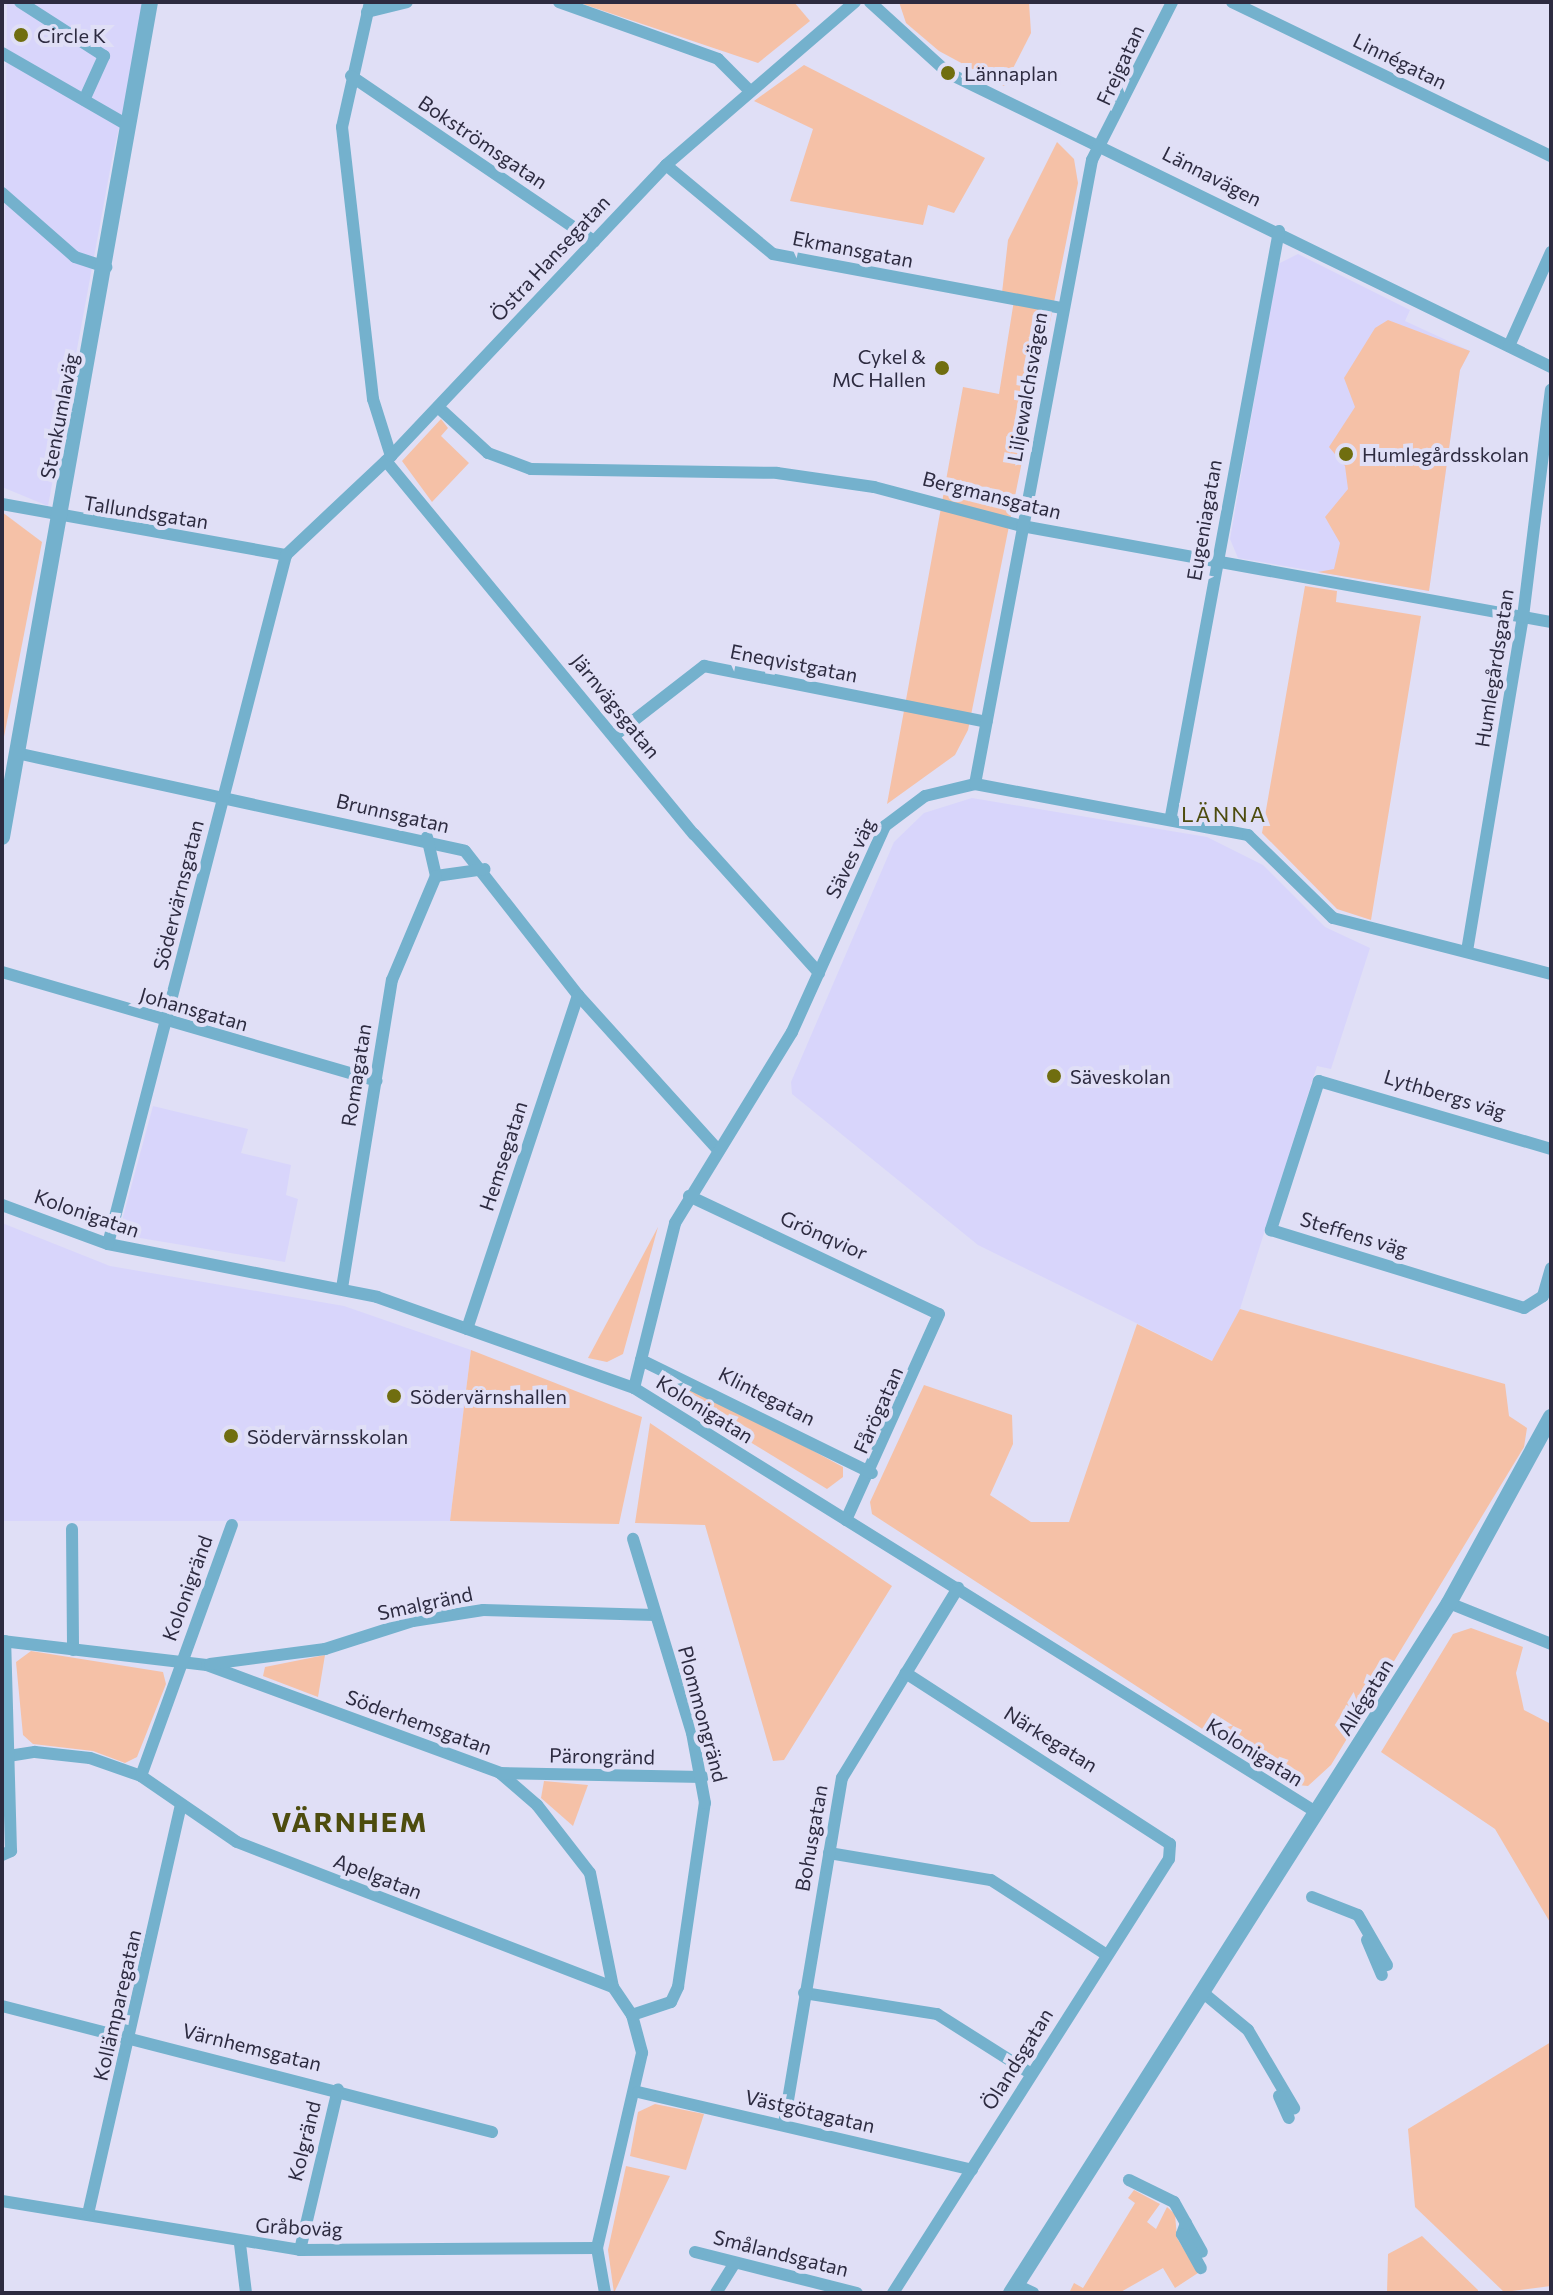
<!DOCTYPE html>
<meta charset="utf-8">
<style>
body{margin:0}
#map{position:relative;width:1553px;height:2295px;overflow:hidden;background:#e0dff6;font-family:Commissioner,sans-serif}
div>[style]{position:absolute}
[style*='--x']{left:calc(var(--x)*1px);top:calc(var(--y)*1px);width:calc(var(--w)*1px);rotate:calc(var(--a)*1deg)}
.built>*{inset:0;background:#d8d5fb}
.green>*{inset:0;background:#f5c1a7}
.minor>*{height:12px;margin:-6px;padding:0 6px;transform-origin:6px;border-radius:6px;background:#74b1cd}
.tertiary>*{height:16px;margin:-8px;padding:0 8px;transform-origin:8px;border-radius:8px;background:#74b1cd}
.dots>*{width:22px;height:22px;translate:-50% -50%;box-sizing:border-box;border:4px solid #e0dff6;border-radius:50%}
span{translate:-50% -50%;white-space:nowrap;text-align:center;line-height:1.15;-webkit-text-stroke:8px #e0dff6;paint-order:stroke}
.poi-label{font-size:20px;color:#2d2b40}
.left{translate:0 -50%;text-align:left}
.right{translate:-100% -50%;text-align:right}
.street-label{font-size:20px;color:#2d2b40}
.neighbourhood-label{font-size:22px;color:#4d4c0e;letter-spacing:2px}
.district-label{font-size:28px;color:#4d4c0e;font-weight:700;letter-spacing:2px}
.frame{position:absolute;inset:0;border:4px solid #2d2b40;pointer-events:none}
</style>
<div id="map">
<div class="built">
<i style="clip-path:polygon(7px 2px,149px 2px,113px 154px,48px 506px,2px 487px)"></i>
<i style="clip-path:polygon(1298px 254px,1410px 310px,1405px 321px,1470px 351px,1460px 370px,1429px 591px,1238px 558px,1230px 539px,1278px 264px)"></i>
<i style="clip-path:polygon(972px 798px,1207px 837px,1263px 865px,1325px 927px,1370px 948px,1331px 1069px,1317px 1066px,1240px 1309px,1213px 1361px,978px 1245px,792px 1094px,791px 1082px,894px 842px,924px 813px)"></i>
<i style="clip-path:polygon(153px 1106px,248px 1129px,241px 1153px,291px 1165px,286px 1195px,298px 1199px,285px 1262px,128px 1236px,121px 1224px)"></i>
<i style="clip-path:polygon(2px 1223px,110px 1266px,344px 1306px,471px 1350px,450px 1521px,2px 1521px)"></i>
</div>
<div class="green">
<i style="clip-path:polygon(577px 2px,794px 2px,810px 21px,758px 63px)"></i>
<i style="clip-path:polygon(899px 2px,1029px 2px,1031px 33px,1004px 86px,939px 51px,906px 23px)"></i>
<i style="clip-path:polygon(804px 65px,985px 158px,954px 213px,928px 205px,923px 225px,790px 201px,813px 129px,754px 101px)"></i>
<i style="clip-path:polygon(1057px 142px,1074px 159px,1078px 183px,968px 730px,955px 755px,887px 804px,963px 387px,999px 394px,1015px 294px,1002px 293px,1008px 240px)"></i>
<i style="clip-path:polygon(1388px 320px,1470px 351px,1460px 370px,1429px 591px,1318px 572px,1334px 569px,1340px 543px,1325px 517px,1348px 489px,1345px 466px,1329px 447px,1355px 407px,1344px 378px,1375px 328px)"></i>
<i style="clip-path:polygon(441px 419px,448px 428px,441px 436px,469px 463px,432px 502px,402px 461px)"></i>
<i style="clip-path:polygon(2px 512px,42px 542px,2px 747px)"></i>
<i style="clip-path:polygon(1305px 586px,1337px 591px,1336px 602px,1421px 616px,1371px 920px,1337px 909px,1262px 833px)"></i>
<i style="clip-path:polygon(658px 1227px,623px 1354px,607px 1362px,588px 1358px)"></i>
<i style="clip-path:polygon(1240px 1309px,1505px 1384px,1509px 1416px,1527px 1428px,1524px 1447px,1331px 1765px,1308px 1786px,1287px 1784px,872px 1514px,870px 1502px,924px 1385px,1012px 1415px,1013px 1444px,990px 1495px,1031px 1522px,1069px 1522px,1137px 1324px,1212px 1361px)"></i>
<i style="clip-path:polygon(471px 1350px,642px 1417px,619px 1524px,450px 1521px)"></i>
<i style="clip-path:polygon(665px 1371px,843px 1467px,843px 1477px,827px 1489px,663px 1389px)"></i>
<i style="clip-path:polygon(650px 1423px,892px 1586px,784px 1760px,773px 1761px,705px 1525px,635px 1523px)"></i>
<i style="clip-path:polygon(1471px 1628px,1523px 1647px,1516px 1673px,1524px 1710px,1551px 1724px,1551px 1924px,1495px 1829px,1381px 1752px,1453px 1634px)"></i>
<i style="clip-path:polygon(31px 1651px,163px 1672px,166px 1684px,137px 1757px,125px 1763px,93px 1751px,33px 1744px,23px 1735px,16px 1662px)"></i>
<i style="clip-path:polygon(325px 1655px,318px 1697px,263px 1676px,265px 1667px)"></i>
<i style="clip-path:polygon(544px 1781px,588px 1785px,573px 1826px,541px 1798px)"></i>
<i style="clip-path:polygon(1551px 2042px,1551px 2286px,1504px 2292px,1415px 2207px,1408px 2129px)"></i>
<i style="clip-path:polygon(655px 2104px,704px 2114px,686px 2170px,630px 2156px,638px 2112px)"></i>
<i style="clip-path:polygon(626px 2166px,670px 2176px,614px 2293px,608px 2250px)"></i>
<i style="clip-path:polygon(1134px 2190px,1160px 2204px,1147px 2222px,1156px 2229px,1167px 2207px,1175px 2214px,1177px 2238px,1198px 2273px,1175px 2288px,1163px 2268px,1119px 2293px,1069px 2293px,1074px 2283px,1083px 2288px,1135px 2203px,1128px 2198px)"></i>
<i style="clip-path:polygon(1422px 2236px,1478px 2290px,1478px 2291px,1387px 2293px,1388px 2254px)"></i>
</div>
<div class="minor">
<i style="--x:20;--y:2;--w:100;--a:32.7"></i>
<i style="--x:104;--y:56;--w:48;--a:114.4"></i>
<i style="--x:370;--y:2;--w:128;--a:102.6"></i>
<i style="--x:342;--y:127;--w:274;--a:83.5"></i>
<i style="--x:373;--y:399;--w:60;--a:72.5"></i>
<i style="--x:559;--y:2;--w:169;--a:19.7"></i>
<i style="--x:718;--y:59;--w:42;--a:45"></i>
<i style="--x:870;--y:2;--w:105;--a:42.3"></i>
<i style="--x:948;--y:73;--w:671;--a:25.99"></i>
<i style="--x:1232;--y:2;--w:354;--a:25.8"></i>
<i style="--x:367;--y:12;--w:41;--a:-14"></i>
<i style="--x:2;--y:53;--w:146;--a:29.9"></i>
<i style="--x:351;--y:76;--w:294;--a:34.2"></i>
<i style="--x:666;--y:165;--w:139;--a:39.8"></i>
<i style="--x:773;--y:254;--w:294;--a:10.6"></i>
<i style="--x:2;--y:193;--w:97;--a:41.2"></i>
<i style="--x:75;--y:257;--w:33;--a:18"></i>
<i style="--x:1509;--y:346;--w:103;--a:-65.9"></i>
<i style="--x:438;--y:407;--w:68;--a:42.6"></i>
<i style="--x:488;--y:453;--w:46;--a:20.4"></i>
<i style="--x:531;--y:469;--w:246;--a:0.9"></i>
<i style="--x:777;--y:473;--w:98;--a:8.2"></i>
<i style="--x:874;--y:487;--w:153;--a:14.8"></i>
<i style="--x:1022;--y:526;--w:538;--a:10.29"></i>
<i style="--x:386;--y:461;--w:484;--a:50.5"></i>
<i style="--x:694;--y:834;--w:187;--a:48"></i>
<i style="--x:2;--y:504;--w:289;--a:10.2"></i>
<i style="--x:286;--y:555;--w:144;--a:-43.3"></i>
<i style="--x:391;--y:456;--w:400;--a:-46.6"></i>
<i style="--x:666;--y:165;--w:250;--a:-40.8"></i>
<i style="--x:615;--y:735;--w:113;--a:-37.8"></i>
<i style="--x:704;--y:666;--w:288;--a:11.2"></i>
<i style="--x:21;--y:754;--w:454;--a:12.3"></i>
<i style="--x:465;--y:851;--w:183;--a:51.9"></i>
<i style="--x:578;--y:995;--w:210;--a:47.9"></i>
<i style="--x:975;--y:784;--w:635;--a:-79.38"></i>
<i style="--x:1092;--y:160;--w:177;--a:-63.1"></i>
<i style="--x:1171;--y:816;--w:595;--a:-79.54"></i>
<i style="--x:427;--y:837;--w:40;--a:77"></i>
<i style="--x:436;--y:876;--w:49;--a:-8.1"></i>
<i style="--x:1467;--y:951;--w:339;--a:-80.5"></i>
<i style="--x:1523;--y:617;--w:229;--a:-83"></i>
<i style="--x:2;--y:972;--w:390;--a:16.2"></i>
<i style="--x:1551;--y:1149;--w:242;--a:-163.7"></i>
<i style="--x:1319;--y:1081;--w:157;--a:107.9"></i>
<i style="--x:1271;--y:1230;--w:265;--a:17.1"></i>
<i style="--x:1524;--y:1308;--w:22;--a:-32"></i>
<i style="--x:1543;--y:1296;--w:29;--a:-74"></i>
<i style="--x:689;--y:1196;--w:276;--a:25.3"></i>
<i style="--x:939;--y:1314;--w:226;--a:114.3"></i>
<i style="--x:2;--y:1205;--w:113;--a:20.2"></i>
<i style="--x:108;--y:1244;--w:274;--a:11.1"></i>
<i style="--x:377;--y:1297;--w:273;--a:19.5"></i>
<i style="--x:634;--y:1388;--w:803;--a:31.87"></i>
<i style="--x:108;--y:1244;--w:712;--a:-75.51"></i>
<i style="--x:342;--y:1288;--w:312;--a:-80.8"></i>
<i style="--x:392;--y:980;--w:113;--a:-67.1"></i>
<i style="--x:467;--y:1329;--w:352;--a:-71.6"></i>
<i style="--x:641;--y:1360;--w:257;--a:26.1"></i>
<i style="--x:634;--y:1388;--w:170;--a:-76"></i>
<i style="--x:675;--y:1223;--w:224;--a:-58.5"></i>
<i style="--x:792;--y:1032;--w:226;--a:-65.7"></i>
<i style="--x:885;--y:826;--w:50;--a:-36.9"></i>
<i style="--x:925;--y:796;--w:51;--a:-13.5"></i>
<i style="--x:975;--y:784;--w:278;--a:10.6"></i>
<i style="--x:1248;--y:835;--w:119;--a:44.3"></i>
<i style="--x:1333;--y:918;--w:225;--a:14.4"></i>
<i style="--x:72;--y:1529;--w:121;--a:89.5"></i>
<i style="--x:1449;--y:1603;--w:110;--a:21.9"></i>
<i style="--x:2;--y:1641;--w:206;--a:6.7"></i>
<i style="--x:207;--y:1665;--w:312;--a:20.2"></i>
<i style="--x:500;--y:1773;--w:49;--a:40.9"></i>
<i style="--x:537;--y:1805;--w:86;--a:52.1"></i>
<i style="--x:590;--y:1873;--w:116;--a:78.6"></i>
<i style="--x:613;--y:1987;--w:34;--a:56"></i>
<i style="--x:632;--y:2015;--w:39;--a:75"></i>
<i style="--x:642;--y:2053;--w:200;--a:103"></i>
<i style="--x:597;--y:2248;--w:46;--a:79.9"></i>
<i style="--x:210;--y:1664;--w:116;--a:-7.4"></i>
<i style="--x:325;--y:1649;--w:92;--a:-17.7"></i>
<i style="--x:413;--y:1621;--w:71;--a:-8.9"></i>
<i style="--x:483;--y:1610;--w:172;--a:1.7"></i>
<i style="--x:2;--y:1757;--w:33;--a:-9"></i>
<i style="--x:35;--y:1752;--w:55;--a:6.2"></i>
<i style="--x:90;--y:1758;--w:54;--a:19.4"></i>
<i style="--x:141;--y:1776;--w:116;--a:34.5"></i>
<i style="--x:237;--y:1842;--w:403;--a:21.1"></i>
<i style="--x:500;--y:1773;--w:203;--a:1.1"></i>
<i style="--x:141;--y:1776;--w:267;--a:-70.1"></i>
<i style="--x:829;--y:1853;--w:164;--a:9.5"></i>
<i style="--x:991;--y:1880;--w:138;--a:32.9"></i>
<i style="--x:2;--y:1855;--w:10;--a:-24"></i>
<i style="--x:11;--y:1851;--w:210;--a:-91.6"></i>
<i style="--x:1312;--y:1897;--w:49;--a:21.4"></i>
<i style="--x:1358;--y:1915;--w:58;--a:59.9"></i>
<i style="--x:1367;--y:1940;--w:38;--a:67"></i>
<i style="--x:1201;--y:1991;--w:61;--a:39.7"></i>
<i style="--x:1248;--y:2030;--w:91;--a:59.5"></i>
<i style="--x:804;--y:1993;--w:135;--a:9"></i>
<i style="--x:937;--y:2014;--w:110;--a:32.4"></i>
<i style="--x:2;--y:2006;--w:506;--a:14.42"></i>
<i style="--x:632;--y:2015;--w:41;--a:-18.4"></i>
<i style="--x:671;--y:2002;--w:17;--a:-65"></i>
<i style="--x:678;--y:1987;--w:186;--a:-81.7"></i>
<i style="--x:705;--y:1803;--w:71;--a:-100.5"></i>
<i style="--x:692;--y:1733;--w:203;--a:-106.9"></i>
<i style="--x:638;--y:2092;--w:343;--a:13.1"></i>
<i style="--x:1279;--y:2096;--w:24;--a:66"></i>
<i style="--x:784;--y:2124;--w:351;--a:-80.5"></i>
<i style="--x:842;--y:1778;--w:223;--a:-58.6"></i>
<i style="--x:1129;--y:2180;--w:50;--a:26.1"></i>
<i style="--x:1174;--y:2202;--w:57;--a:60.8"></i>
<i style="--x:2;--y:2201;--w:302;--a:9.3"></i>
<i style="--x:300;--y:2250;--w:297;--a:-0.4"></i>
<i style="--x:88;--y:2214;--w:420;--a:-77.2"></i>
<i style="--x:1186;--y:2223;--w:12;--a:110"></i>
<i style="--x:1182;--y:2234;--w:39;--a:61"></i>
<i style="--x:240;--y:2244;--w:49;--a:83"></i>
<i style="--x:300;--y:2250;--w:165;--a:-76.7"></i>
<i style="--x:695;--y:2252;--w:167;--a:14.2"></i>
<i style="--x:1016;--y:2285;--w:19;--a:25"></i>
<i style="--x:716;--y:2293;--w:34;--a:-58"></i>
<i style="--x:893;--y:2293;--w:514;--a:-57.55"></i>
<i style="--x:1169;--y:1859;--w:15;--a:-86"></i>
<i style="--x:1170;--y:1844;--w:315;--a:-147.1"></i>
</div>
<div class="tertiary">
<i style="--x:2;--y:837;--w:848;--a:-79.95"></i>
<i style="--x:1011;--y:2293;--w:817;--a:-57.59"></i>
<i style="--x:1449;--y:1603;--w:212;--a:-61.3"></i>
</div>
<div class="dots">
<i style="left:21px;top:35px;background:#706e0f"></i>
<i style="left:948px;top:73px;background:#706e0f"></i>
<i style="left:942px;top:368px;background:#706e0f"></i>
<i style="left:1346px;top:454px;background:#706e0f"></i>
<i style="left:1054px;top:1076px;background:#706e0f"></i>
<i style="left:394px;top:1396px;background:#706e0f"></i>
<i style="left:231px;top:1436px;background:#706e0f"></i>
</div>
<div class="poi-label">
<span class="left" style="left:37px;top:35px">Circle K</span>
<span class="left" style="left:964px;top:73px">Lännaplan</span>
<span class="right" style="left:926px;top:368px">Cykel &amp;<br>MC Hallen</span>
<span class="left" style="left:1362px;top:454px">Humlegårdsskolan</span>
<span class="left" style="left:1070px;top:1076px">Säveskolan</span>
<span class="left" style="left:410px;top:1396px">Södervärnshallen</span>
<span class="left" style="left:247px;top:1436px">Södervärnsskolan</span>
</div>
<div class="street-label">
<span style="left:1400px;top:61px;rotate:26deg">Linnégatan</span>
<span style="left:1120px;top:65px;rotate:-65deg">Frejgatan</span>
<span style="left:483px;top:142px;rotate:34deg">Bokströmsgatan</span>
<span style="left:1212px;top:176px;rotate:27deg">Lännavägen</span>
<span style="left:853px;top:249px;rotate:11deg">Ekmansgatan</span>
<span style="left:550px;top:258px;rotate:-47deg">Östra Hansegatan</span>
<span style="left:1027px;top:387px;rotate:-80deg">Liljewalchsvägen</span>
<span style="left:59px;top:416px;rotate:-79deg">Stenkumlaväg</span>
<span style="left:992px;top:495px;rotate:14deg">Bergmansgatan</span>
<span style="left:146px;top:512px;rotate:9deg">Tallundsgatan</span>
<span style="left:1204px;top:520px;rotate:-80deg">Eugeniagatan</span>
<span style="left:794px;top:663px;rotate:11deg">Eneqvistgatan</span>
<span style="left:1494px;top:668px;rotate:-81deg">Humlegårdsgatan</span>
<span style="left:616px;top:706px;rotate:51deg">Järnvägsgatan</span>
<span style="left:393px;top:813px;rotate:13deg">Brunnsgatan</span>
<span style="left:850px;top:858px;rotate:-64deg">Säves väg</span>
<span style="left:178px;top:895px;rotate:-76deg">Södervärnsgatan</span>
<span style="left:194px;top:1009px;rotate:16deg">Johansgatan</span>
<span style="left:356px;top:1075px;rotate:-81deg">Romagatan</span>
<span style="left:1445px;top:1094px;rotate:17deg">Lythbergs väg</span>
<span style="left:503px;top:1156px;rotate:-72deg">Hemsegatan</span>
<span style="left:87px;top:1213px;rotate:19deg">Kolonigatan</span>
<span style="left:1354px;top:1234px;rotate:17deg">Steffens väg</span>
<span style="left:824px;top:1235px;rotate:24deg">Grönqvior</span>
<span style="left:767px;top:1396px;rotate:27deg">Klintegatan</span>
<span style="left:705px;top:1409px;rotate:32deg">Kolonigatan</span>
<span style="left:878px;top:1410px;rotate:-66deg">Fårögatan</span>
<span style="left:187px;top:1588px;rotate:-70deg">Kolonigränd</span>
<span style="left:425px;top:1603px;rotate:-12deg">Smalgränd</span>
<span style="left:1365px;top:1697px;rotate:-58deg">Allégatan</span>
<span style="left:703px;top:1714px;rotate:75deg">Plommongränd</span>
<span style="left:419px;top:1722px;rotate:20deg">Söderhemsgatan</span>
<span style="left:1051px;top:1739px;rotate:32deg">Närkegatan</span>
<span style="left:1255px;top:1752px;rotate:32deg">Kolonigatan</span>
<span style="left:602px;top:1756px;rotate:1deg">Pärongränd</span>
<span style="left:811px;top:1838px;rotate:-80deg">Bohusgatan</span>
<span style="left:378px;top:1876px;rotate:21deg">Apelgatan</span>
<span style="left:117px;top:2005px;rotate:-77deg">Kollämparegatan</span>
<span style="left:252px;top:2047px;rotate:14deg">Värnhemsgatan</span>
<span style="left:1017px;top:2059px;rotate:-58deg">Ölandsgatan</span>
<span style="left:810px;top:2111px;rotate:13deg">Västgötagatan</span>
<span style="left:304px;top:2141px;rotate:-76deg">Kolgränd</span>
<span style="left:299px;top:2227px;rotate:3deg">Gråboväg</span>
<span style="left:781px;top:2253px;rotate:14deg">Smålandsgatan</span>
</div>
<div class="neighbourhood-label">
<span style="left:1224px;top:814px">LÄNNA</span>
</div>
<div class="district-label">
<span style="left:350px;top:1821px">VÄRNHEM</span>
</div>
<div class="frame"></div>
</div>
